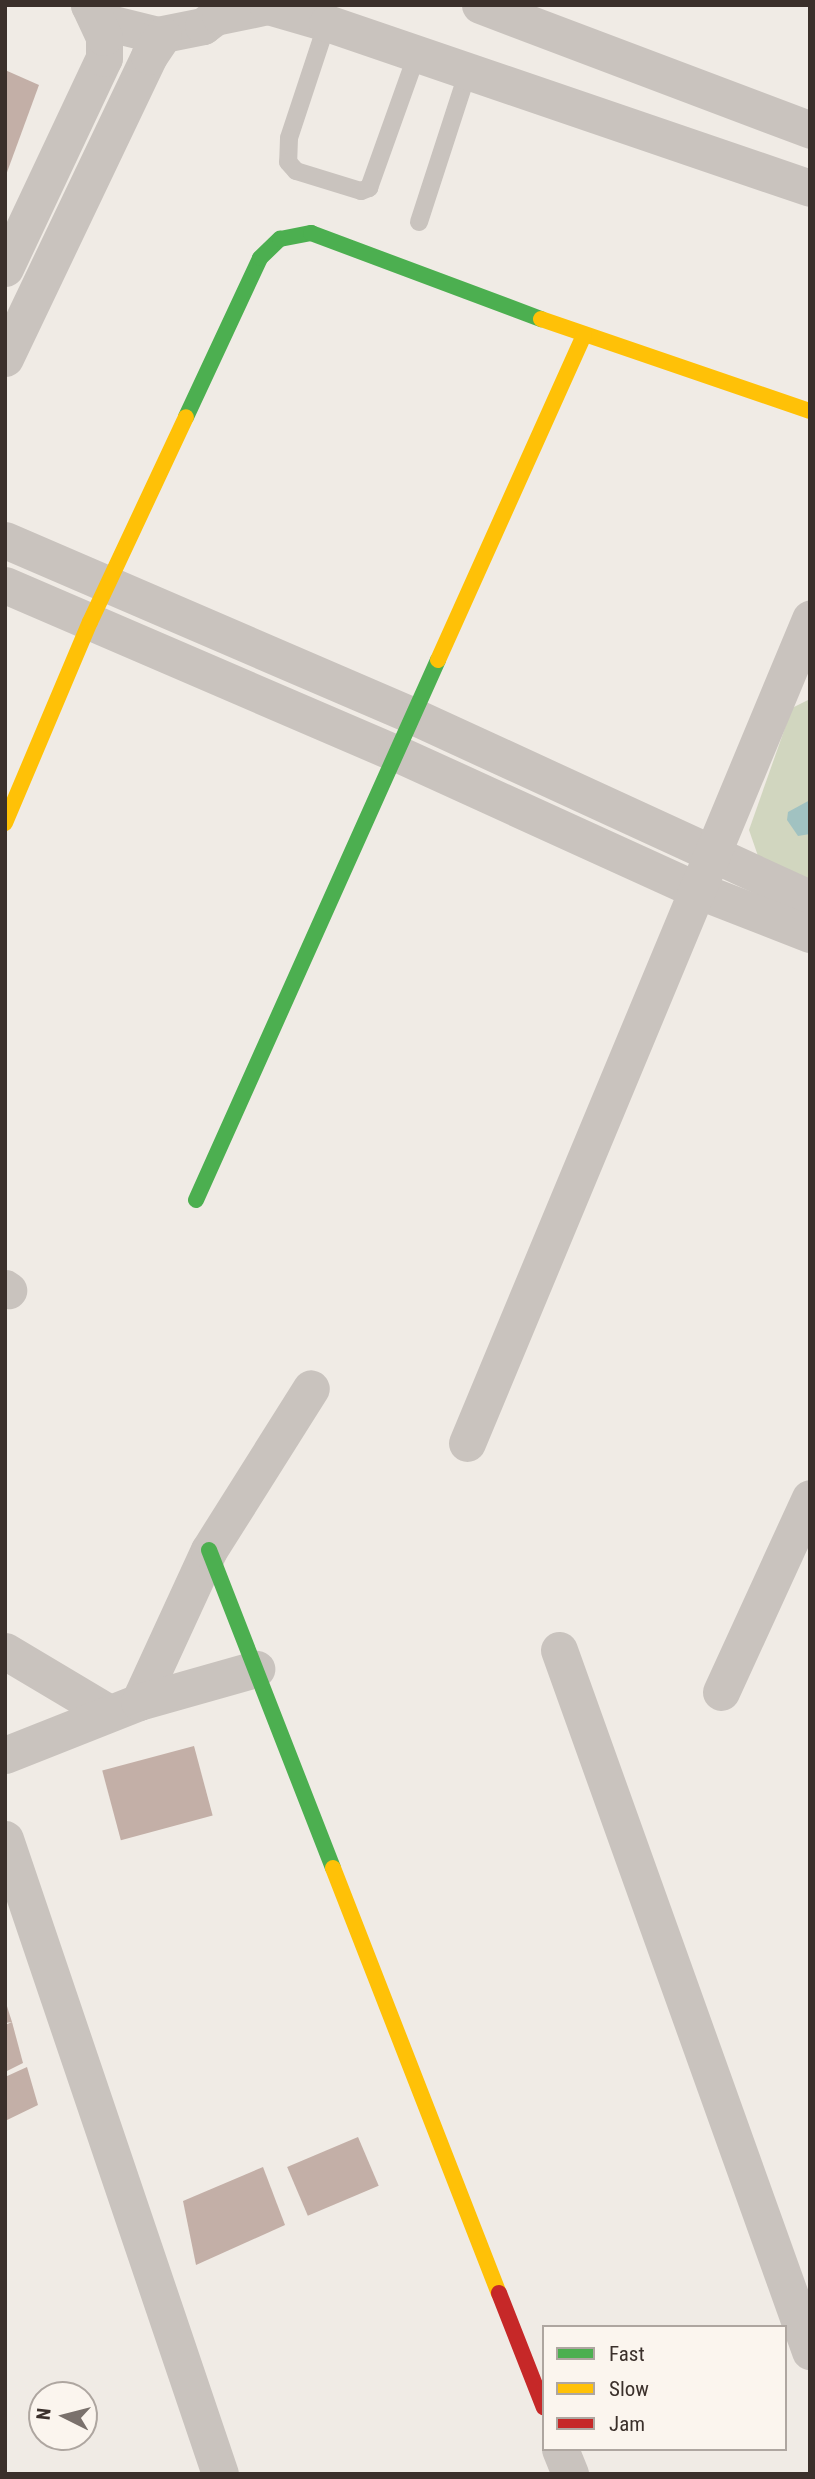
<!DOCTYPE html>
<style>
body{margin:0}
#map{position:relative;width:815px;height:2479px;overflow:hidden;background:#f0ebe5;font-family:"Roboto Condensed",sans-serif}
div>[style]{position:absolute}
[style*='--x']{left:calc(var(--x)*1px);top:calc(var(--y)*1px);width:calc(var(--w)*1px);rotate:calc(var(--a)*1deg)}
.green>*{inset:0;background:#d1d6bf}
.water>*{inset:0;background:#a1c2c1}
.building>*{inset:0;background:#c3afa7;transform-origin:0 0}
.lane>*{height:18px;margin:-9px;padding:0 9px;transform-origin:9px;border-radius:9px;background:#c9c3be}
.street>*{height:37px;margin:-18.5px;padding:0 18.5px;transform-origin:18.5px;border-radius:18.5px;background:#c9c3be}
.fast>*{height:16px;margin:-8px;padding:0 8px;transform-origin:8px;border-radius:8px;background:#4caf50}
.slow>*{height:16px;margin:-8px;padding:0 8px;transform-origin:8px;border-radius:8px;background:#ffc107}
.jam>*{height:16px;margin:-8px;padding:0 8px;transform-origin:8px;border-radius:8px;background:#c62828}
span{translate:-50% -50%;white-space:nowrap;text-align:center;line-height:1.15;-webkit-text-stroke:5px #fbf5ee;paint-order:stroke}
.frame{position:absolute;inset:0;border:7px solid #3b302b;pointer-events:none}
.legend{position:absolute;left:542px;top:2325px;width:245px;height:126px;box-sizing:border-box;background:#fbf5ee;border:2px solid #aea6a0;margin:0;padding:9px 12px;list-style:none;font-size:21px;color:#3b302b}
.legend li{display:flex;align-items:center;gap:14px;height:35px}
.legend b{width:35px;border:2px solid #aea6a0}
.north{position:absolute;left:28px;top:2381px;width:70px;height:70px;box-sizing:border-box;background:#fbf5ee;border:2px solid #aea6a0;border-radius:50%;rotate:276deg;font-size:19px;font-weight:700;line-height:28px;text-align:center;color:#3b302b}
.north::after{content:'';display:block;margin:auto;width:24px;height:32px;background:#7a716c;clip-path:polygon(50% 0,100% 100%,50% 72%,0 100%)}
</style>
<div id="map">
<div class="green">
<i style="clip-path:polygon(810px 699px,810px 880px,758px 856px,749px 830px,792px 708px)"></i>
</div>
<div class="water">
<i style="clip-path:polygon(810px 800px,810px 834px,798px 836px,787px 820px,788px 812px)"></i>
</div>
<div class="building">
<i style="clip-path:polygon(5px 70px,39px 85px,6px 175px,5px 175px)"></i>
<i style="left:194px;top:1746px;width:72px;height:95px;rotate:75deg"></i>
<i style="clip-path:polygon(5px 2000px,12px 2022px,5px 2023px)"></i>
<i style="clip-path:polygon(12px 2022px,23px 2063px,5px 2072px,5px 2025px)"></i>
<i style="clip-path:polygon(27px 2067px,38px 2105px,5px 2121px,5px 2077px)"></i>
<i style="left:358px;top:2137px;width:53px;height:77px;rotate:67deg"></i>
<i style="clip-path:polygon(263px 2167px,285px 2225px,196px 2265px,183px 2201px)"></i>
</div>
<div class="lane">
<i style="--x:327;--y:23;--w:121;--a:108.3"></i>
<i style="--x:289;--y:138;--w:24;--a:92"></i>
<i style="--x:288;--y:162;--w:12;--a:48"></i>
<i style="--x:296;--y:171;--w:68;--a:17.1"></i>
<i style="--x:361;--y:191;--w:9;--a:-21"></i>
<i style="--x:369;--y:188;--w:142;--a:-70.3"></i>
<i style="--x:419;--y:222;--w:159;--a:-72"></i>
</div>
<div class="street">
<i style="--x:89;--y:5;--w:27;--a:42"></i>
<i style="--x:109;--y:23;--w:50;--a:13.8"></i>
<i style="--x:158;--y:35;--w:46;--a:-11.3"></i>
<i style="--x:203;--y:26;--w:35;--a:-37"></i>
<i style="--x:480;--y:5;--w:353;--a:20.7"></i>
<i style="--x:220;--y:16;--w:49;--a:-11.8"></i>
<i style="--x:268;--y:6;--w:61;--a:16.1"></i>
<i style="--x:327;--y:23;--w:510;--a:18.86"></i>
<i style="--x:5;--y:268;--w:232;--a:-64.8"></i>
<i style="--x:104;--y:58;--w:21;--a:-90"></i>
<i style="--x:104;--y:37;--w:35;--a:-115"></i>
<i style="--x:5;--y:358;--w:335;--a:-64.5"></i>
<i style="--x:149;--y:56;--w:25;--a:-56"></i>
<i style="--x:5;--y:540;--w:444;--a:23.3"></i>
<i style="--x:413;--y:716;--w:437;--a:24.7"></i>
<i style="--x:5;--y:585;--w:426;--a:23.3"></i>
<i style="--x:396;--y:753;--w:331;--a:24.5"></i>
<i style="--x:697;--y:890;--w:121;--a:21.3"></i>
<i style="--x:5;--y:1288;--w:4;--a:34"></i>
<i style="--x:467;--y:1443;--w:893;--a:-67.4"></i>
<i style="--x:559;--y:1650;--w:745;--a:70.3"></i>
<i style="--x:5;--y:1651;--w:121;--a:30.8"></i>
<i style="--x:721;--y:1692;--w:213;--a:-65.4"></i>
<i style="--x:139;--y:1702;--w:167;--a:-65.3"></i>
<i style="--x:209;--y:1550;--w:191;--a:-57.8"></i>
<i style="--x:5;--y:1755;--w:144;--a:-21.6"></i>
<i style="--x:139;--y:1702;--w:122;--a:-15.8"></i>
<i style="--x:5;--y:1839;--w:670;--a:71.29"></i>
<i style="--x:560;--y:2449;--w:27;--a:68"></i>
</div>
<div class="fast">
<i style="--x:186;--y:417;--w:175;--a:-65"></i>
<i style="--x:260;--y:258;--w:28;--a:-44"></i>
<i style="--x:280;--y:239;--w:32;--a:-11"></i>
<i style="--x:311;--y:233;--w:246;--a:20.5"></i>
<i style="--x:196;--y:1200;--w:592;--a:-65.86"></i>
<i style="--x:209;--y:1550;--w:341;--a:68.7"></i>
</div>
<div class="slow">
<i style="--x:541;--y:319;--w:284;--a:18.9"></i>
<i style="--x:438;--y:660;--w:356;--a:-65.8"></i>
<i style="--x:5;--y:823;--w:218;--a:-67.1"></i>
<i style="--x:90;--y:622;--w:226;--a:-64.9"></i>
<i style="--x:333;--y:1868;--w:456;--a:68.7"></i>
</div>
<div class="jam">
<i style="--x:499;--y:2293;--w:123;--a:68.6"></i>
</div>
<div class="frame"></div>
<ul class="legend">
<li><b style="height:9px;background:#4caf50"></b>Fast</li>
<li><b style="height:9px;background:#ffc107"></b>Slow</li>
<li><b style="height:9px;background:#c62828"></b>Jam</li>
</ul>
<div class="north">N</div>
</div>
